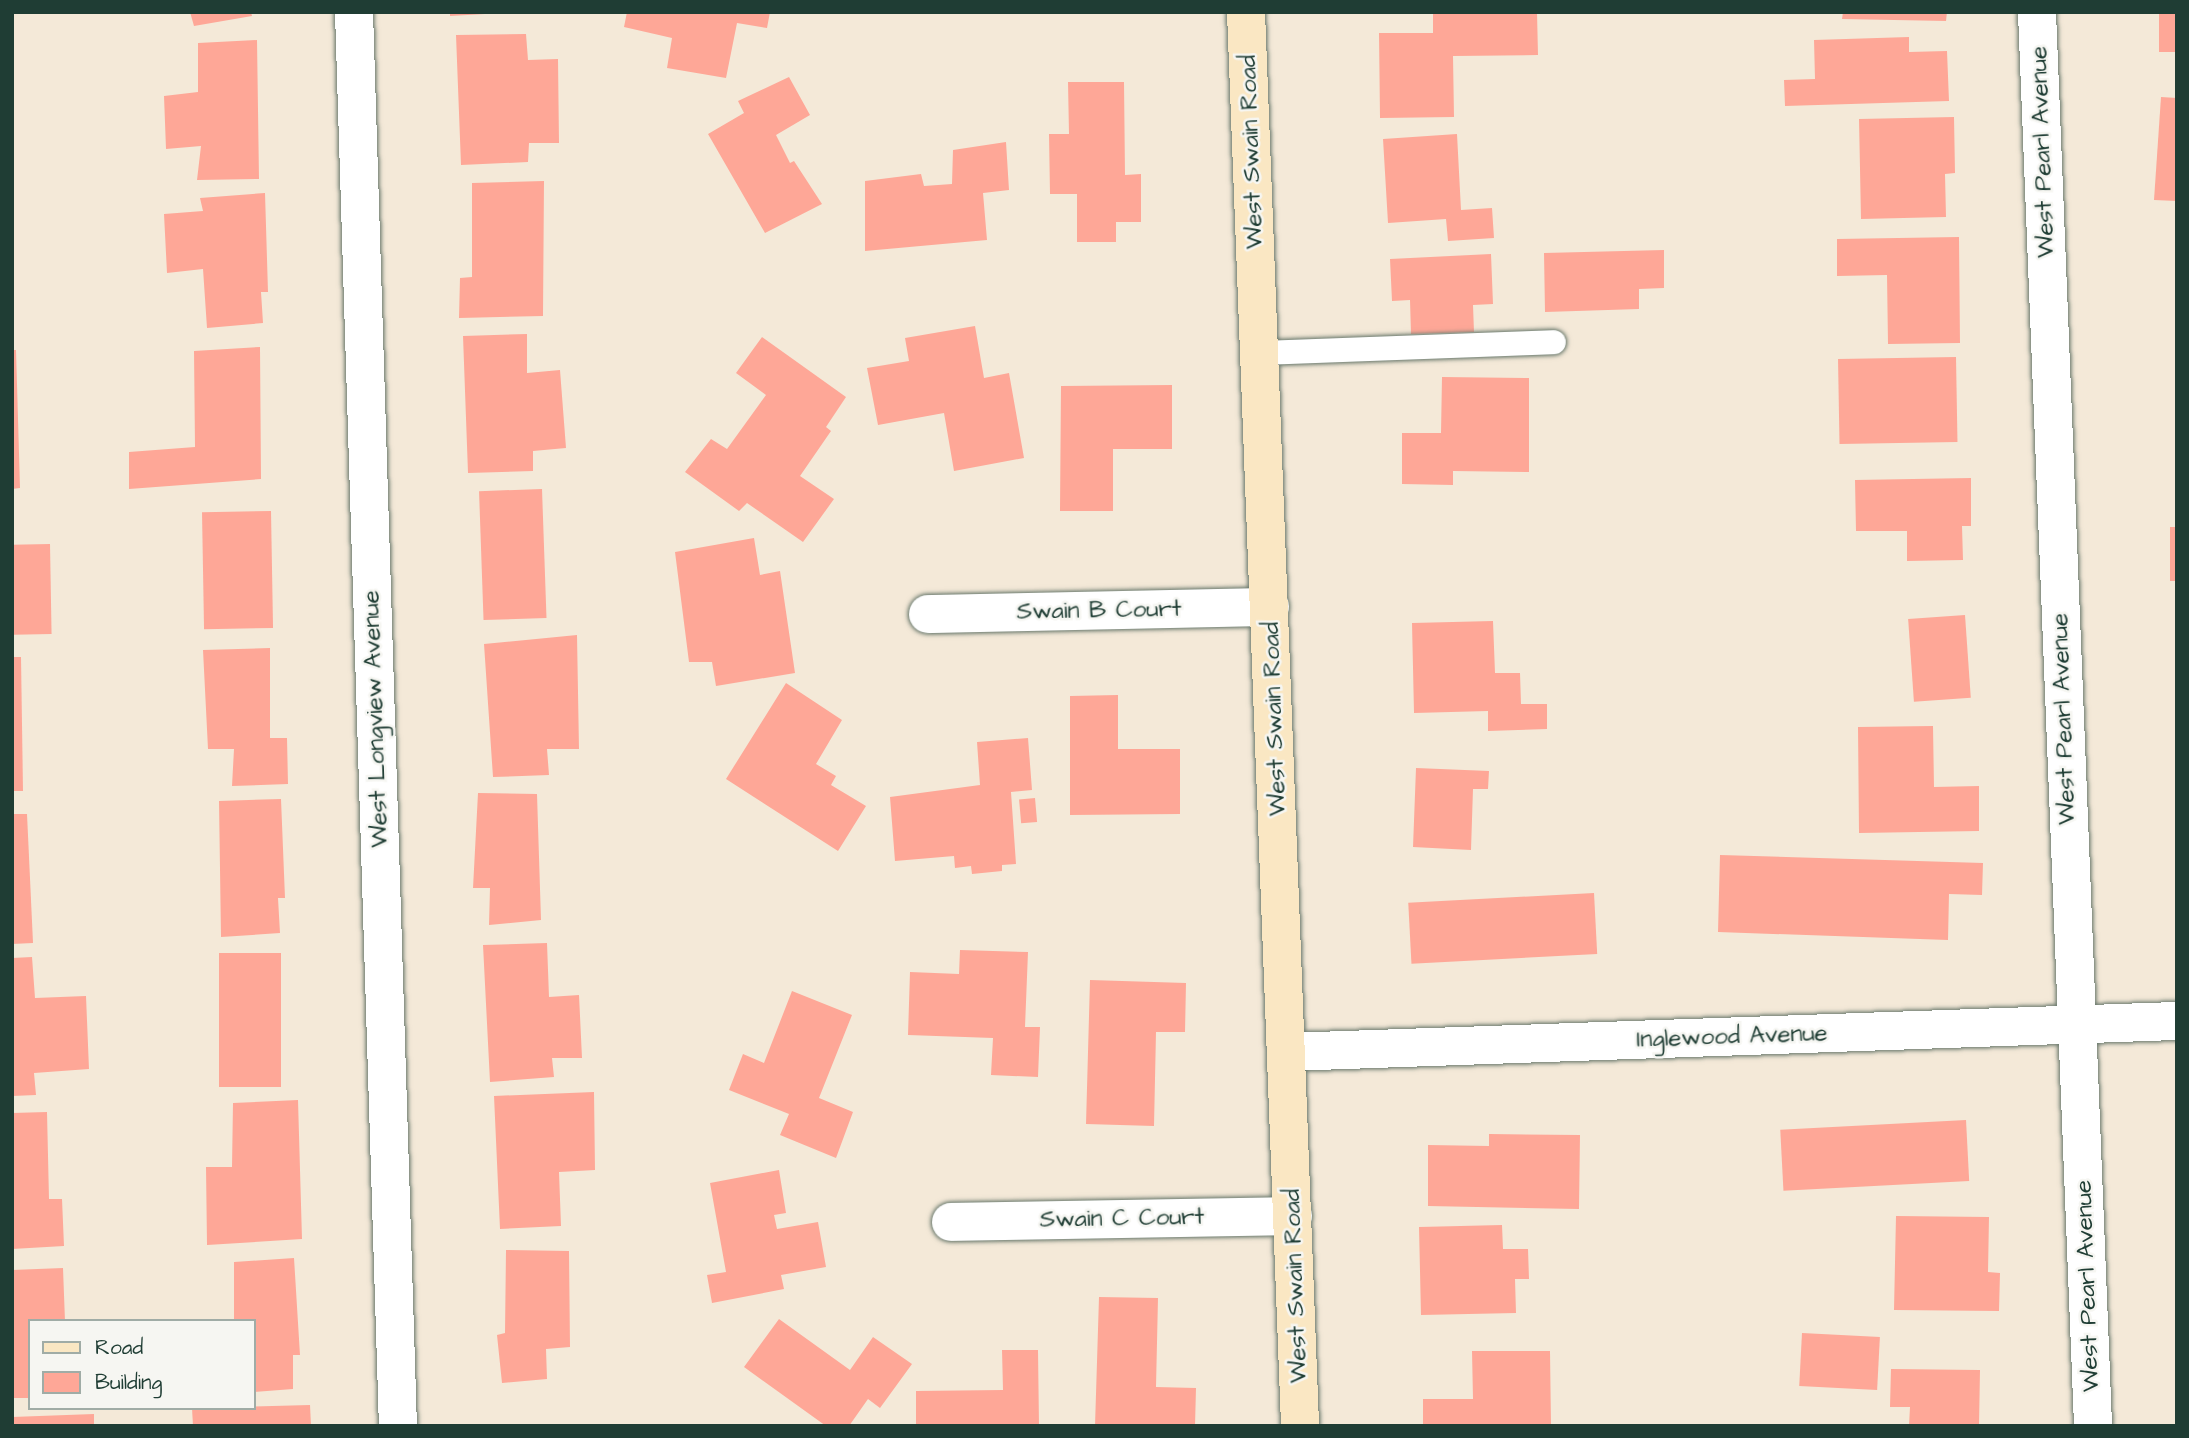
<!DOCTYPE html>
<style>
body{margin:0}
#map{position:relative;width:2189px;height:1438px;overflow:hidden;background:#f4e9d8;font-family:"Architects Daughter",sans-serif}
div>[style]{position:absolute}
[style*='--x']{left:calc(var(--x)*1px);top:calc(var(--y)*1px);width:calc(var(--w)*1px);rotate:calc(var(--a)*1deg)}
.building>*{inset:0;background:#fea797;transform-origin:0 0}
.roads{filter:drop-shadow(0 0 2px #6a796d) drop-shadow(0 0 2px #6a796d)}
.lane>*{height:24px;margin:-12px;padding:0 12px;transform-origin:12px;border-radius:12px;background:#fff}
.street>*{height:38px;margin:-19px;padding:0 19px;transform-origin:19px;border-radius:19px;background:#fff}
.secondary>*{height:38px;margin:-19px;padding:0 19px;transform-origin:19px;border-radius:19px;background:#fae7c3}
span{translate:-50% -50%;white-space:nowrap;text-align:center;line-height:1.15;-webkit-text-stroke:5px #f6f6f2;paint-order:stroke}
.street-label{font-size:24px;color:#1f3d34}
.frame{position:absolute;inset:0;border:14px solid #1f3d34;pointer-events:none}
.legend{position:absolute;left:28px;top:1319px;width:228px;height:91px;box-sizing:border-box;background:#f6f6f2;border:2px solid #a0aca6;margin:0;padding:9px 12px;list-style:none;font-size:21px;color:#1f3d34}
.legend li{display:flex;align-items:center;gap:14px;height:35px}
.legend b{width:35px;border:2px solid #a0aca6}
</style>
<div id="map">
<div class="building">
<i style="clip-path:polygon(190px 12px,251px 12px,252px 16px,194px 26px)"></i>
<i style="clip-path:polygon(450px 12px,485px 12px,485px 14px,450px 16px)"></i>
<i style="clip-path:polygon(627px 12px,770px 12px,767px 28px,737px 23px,726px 78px,667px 68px,672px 38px,624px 27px)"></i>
<i style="clip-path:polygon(1433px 12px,1537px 12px,1538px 55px,1453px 56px,1454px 117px,1380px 118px,1379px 33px,1433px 33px)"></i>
<i style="clip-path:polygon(1843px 12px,1947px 12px,1946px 21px,1842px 19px)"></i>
<i style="left:2159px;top:12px;width:18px;height:40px"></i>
<i style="clip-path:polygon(526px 34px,528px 60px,558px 59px,559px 143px,529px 143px,528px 162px,461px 165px,456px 35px)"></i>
<i style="clip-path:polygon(1909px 37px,1909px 52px,1947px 51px,1949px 101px,1785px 106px,1784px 80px,1815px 79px,1814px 40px)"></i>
<i style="clip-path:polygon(257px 40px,259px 179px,197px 180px,201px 146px,166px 149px,164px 96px,198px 92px,198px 43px)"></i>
<i style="clip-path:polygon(789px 77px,810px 115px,776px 135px,790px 163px,794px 161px,822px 204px,765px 233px,708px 134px,744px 113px,738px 101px)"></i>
<i style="clip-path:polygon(1068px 82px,1124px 82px,1125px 175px,1141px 174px,1141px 222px,1116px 222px,1116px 242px,1077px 242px,1077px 194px,1050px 194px,1049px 134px,1069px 134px)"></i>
<i style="clip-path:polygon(2161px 97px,2177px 98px,2177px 201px,2154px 200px)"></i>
<i style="clip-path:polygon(1954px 117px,1955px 173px,1945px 174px,1946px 217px,1861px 219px,1859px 119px)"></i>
<i style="clip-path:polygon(1457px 134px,1461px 210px,1492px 208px,1494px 238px,1448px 241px,1446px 219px,1388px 223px,1383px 139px)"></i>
<i style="clip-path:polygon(1006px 142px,1009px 190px,983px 193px,987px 240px,865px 251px,865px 181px,921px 174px,924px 186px,952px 184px,953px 150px)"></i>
<i style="clip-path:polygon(544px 181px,543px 316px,459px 318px,460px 278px,472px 277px,472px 183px)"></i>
<i style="clip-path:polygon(265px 193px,268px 292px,261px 292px,263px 323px,207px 328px,203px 269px,167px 273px,164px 214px,203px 211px,200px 198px)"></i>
<i style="clip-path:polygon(1959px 237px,1960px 343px,1888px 344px,1887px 275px,1837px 276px,1837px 239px)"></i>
<i style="clip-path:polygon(1664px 250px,1664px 288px,1639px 289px,1639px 309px,1545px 312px,1544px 253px)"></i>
<i style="clip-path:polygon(1491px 254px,1493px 304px,1473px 305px,1474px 332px,1411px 334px,1410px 300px,1392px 301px,1390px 259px)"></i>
<i style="clip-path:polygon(975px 326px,984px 378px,1009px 373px,1024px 458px,954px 471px,944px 413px,878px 425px,867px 368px,909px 361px,905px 338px)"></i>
<i style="clip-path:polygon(527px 334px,527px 373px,560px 370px,566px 448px,533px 451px,533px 471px,468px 473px,463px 336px)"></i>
<i style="clip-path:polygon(762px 337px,846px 397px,826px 427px,831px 431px,800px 476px,834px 499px,803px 542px,747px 503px,739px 511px,685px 472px,711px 439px,727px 449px,766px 395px,736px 373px)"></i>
<i style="clip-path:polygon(260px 347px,261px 479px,129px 489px,129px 452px,195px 447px,194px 351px)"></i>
<i style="clip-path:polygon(12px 350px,16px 350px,20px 488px,12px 489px)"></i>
<i style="left:1956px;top:357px;width:85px;height:118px;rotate:89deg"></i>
<i style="clip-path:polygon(1442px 377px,1529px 378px,1529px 472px,1453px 471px,1453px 485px,1402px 484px,1402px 433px,1441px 433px)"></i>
<i style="clip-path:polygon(1172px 385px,1172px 449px,1113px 449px,1113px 511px,1060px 511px,1061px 386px)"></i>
<i style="clip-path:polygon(1971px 478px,1971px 526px,1962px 526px,1963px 560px,1907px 561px,1907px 531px,1856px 531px,1855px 480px)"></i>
<i style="left:542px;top:489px;width:129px;height:63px;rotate:88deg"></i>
<i style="left:271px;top:511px;width:117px;height:69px;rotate:89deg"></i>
<i style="left:2170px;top:527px;width:7px;height:54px"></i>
<i style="clip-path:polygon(754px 538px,760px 575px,780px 571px,795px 673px,716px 686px,712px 662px,689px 662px,675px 552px)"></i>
<i style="left:50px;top:544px;width:90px;height:38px;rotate:89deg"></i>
<i style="left:1965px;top:615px;width:83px;height:57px;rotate:86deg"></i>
<i style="clip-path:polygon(1493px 621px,1495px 673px,1520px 673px,1521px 704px,1547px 704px,1547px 729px,1488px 731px,1488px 711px,1414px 713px,1412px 623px)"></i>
<i style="clip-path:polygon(577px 635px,579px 749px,547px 749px,549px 775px,493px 777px,484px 644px)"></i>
<i style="clip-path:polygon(270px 648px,270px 738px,287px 738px,288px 784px,232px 786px,234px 749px,208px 749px,203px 650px)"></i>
<i style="clip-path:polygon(12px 657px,21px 657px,23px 791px,12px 791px)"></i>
<i style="clip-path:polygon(786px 683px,842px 720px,816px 764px,836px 776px,831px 785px,866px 806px,838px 851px,726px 779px)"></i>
<i style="clip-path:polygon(1118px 695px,1118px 749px,1180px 749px,1180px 814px,1070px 815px,1070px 696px)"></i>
<i style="clip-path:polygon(1933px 726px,1934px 787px,1979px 786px,1979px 831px,1859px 833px,1858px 727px)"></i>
<i style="clip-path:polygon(1028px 738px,1032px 790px,1011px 792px,1016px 864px,1002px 865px,1002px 871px,972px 874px,971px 866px,955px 868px,954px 856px,895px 861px,890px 797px,980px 785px,977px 742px)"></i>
<i style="clip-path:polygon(1416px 768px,1489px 771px,1488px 789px,1473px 789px,1471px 850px,1413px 847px)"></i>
<i style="clip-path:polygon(478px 793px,537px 794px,541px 920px,489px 925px,490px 888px,473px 888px)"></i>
<i style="left:1035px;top:798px;width:24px;height:16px;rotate:85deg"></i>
<i style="clip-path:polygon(281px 799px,285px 898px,278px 898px,280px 933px,221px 937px,219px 801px)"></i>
<i style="clip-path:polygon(12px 814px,27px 814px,33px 943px,12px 944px)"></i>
<i style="clip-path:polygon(1720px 855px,1983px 863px,1982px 895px,1949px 894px,1948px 940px,1718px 932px)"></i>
<i style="left:1594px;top:893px;width:61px;height:186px;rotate:87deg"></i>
<i style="clip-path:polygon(547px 943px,549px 997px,579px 995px,582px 1058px,552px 1058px,554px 1077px,490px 1082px,483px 945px)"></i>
<i style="clip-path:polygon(960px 950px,1028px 952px,1025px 1027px,1040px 1027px,1038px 1077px,991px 1075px,993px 1038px,908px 1035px,910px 972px,959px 974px)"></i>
<i style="left:219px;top:953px;width:62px;height:134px"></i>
<i style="clip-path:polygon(32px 957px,35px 998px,86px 996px,89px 1069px,34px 1073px,36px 1095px,12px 1096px,12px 958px)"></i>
<i style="clip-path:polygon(1090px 980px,1186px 983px,1185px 1032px,1156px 1032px,1154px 1126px,1086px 1124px)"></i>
<i style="clip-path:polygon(792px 991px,852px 1015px,819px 1098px,853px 1112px,836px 1158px,780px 1135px,789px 1114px,729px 1090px,743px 1054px,764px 1063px)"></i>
<i style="clip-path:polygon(594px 1092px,595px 1170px,559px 1172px,561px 1226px,500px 1229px,494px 1096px)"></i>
<i style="clip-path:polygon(298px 1100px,302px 1239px,207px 1245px,206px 1167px,232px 1167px,233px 1103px)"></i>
<i style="clip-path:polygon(47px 1112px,49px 1199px,62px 1199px,64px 1246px,12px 1249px,12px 1113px)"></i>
<i style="left:1966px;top:1120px;width:61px;height:186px;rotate:87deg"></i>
<i style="clip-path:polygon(1489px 1134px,1580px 1135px,1579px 1209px,1428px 1206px,1428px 1145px,1489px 1146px)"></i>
<i style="clip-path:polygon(779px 1170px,786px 1213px,774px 1215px,777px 1229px,818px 1222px,826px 1267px,781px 1275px,784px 1289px,712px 1303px,707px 1275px,726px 1272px,710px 1183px)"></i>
<i style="clip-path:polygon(1896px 1216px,1989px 1217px,1988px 1272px,2000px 1273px,1999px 1311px,1894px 1310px)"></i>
<i style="clip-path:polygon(1502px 1225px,1503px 1249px,1528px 1249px,1529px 1279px,1515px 1279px,1516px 1313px,1421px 1315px,1419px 1227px)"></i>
<i style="clip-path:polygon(506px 1250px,569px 1251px,570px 1347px,546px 1349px,547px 1379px,502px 1383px,497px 1335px,505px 1333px)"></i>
<i style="clip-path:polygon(294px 1258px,300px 1355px,293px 1355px,293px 1389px,254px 1392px,254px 1321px,234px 1321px,234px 1262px)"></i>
<i style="clip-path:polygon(63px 1268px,65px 1321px,30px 1321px,30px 1398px,12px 1398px,12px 1270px)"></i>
<i style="clip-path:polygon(1099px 1297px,1158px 1298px,1156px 1387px,1196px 1388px,1195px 1426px,1095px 1426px)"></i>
<i style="clip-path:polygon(779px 1319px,850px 1370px,873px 1337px,912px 1364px,880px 1408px,868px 1399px,849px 1426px,826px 1426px,744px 1367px)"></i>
<i style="left:1802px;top:1333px;width:78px;height:53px;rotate:3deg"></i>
<i style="clip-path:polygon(1002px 1350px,1038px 1350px,1039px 1426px,916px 1426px,916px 1391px,1003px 1390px)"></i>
<i style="clip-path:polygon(1472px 1351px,1550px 1351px,1551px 1426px,1423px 1426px,1423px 1399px,1473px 1399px)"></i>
<i style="clip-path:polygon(1891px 1369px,1980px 1370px,1979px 1426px,1909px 1426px,1910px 1407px,1890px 1407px)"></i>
<i style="clip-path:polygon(310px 1405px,311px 1426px,193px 1426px,192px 1408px)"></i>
<i style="clip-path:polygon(94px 1414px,94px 1426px,12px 1426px,12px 1417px)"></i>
</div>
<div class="roads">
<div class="lane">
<i style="--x:1260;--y:353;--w:294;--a:-2.1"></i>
</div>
<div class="street">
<i style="--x:354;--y:12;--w:1415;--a:88.22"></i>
<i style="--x:2037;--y:12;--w:1415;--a:87.73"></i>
<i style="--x:928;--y:614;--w:342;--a:-1.2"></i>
<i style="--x:1288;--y:1052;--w:890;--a:-2"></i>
<i style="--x:951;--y:1222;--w:342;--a:-1"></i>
</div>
<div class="secondary">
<i style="--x:1246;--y:12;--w:1415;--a:87.81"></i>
</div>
</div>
<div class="street-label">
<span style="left:1252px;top:152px;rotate:-92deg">West Swain Road</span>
<span style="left:2043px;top:152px;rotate:-92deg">West Pearl Avenue</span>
<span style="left:1099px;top:611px;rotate:-1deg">Swain B Court</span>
<span style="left:376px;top:719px;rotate:-92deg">West Longview Avenue</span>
<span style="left:1275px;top:719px;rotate:-92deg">West Swain Road</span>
<span style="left:2064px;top:719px;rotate:-92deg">West Pearl Avenue</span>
<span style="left:1732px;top:1037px;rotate:-2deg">Inglewood Avenue</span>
<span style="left:1122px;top:1219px;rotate:-1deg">Swain C Court</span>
<span style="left:1296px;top:1286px;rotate:-92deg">West Swain Road</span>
<span style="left:2088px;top:1286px;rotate:-92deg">West Pearl Avenue</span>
</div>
<div class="frame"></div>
<ul class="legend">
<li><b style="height:9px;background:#fae7c3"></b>Road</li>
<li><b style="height:19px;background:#fea797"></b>Building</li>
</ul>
</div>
